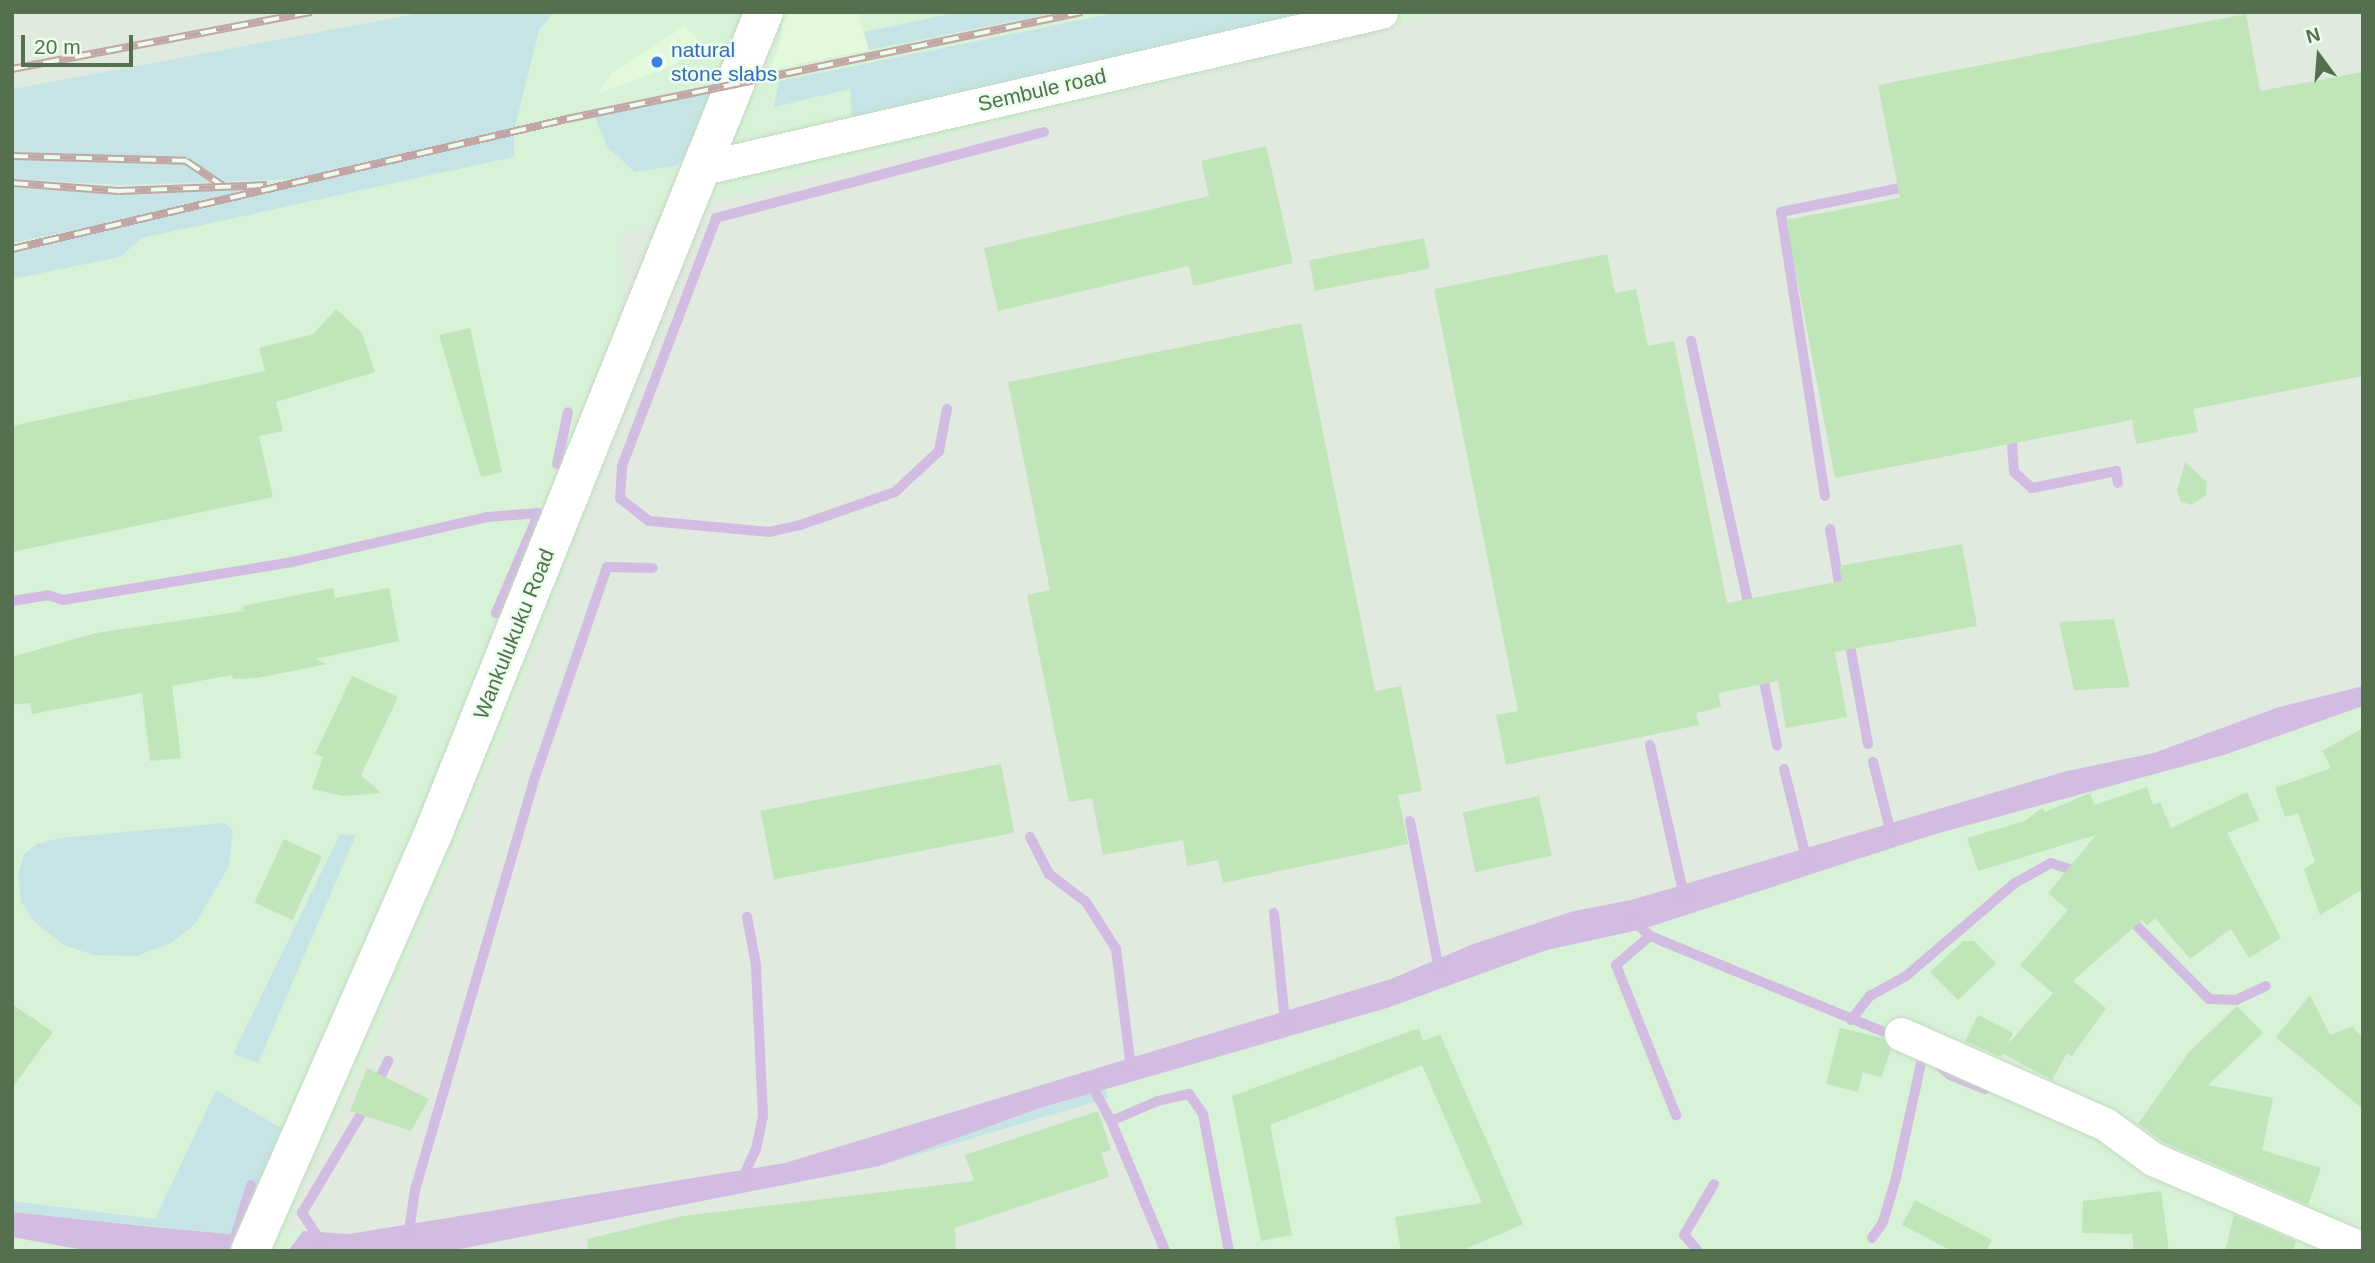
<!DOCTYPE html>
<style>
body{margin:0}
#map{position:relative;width:2375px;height:1263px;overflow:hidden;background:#e6fae7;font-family:Helvetica,sans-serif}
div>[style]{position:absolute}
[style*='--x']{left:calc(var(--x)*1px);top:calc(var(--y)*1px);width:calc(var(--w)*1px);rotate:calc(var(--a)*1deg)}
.residential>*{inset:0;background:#d8f2d8;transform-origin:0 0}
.commercial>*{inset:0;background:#e2f9db}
.industrial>*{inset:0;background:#e0eadf}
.green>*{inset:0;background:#c6e4e5}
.water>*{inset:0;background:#d2bce1}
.stream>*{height:10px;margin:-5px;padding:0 5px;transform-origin:5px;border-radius:5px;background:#d2bce1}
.building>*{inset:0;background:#c0e5b9;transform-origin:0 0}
.roads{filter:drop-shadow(0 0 2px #c2dac0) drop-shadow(0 0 2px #c2dac0)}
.street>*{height:33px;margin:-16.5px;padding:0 16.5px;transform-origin:16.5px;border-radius:16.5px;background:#fff}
.secondary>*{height:38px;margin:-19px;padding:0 19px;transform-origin:19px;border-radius:19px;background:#fff}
.rail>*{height:8px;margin-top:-4px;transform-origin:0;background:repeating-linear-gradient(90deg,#ebfdec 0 16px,#c2a6a6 0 32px);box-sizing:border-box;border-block:2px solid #c2a6a6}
.dots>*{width:19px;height:19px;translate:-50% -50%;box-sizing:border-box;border:4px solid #ebfdec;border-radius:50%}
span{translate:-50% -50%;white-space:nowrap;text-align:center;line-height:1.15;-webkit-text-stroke:5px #ebfdec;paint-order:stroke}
.shop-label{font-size:21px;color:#366cbe}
.left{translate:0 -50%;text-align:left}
.street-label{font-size:21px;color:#54704e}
.frame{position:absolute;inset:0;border:14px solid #54704e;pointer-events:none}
.north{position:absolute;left:2284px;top:21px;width:70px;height:70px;-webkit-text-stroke:5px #ebfdec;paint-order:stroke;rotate:344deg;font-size:19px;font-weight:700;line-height:28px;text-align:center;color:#54704e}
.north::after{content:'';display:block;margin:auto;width:24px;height:32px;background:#54704e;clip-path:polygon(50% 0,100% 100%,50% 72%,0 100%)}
.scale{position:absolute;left:21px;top:35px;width:112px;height:32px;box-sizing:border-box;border:4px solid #54704e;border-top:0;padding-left:9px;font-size:21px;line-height:24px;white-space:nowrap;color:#54704e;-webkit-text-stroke:5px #ebfdec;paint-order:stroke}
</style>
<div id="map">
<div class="residential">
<i style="left:12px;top:12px;width:2351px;height:1239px"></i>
</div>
<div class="commercial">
<i style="clip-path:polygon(782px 12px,857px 12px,869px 50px,771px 69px,782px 35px)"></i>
<i style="clip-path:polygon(685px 26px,702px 44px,672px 66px,599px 93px,612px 73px)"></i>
</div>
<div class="industrial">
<i style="clip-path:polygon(12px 12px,427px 12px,12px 89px)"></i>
<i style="clip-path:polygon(1450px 12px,2363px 12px,2363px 686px,2279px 707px,2154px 753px,2066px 771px,1631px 900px,1574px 911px,1473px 944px,1391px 979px,785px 1163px,349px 1234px,286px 1230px,308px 1171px,366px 1060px,503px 734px,597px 481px,626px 322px,620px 240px,623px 234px,705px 204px,1006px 122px)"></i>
<i style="clip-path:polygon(1108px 1098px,1169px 1251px,450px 1251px,879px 1166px)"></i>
</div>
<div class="green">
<i style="clip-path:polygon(427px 12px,554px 12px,539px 30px,515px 127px,299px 179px,120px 185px,12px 179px,12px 89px)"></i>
<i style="clip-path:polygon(959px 12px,1060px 12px,869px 50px,864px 32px)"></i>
<i style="clip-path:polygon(1121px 12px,1328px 12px,852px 125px,850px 89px,774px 107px,779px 81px)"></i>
<i style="clip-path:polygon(755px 80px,704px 143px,675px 166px,635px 172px,608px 148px,594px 115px)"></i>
<i style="clip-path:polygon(514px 135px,514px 157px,142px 238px,120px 257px,12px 279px,12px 250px)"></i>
<i style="clip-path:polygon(12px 188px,121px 194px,276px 188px,12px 243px)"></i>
<i style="clip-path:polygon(224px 823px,233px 830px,229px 866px,195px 924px,171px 943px,137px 956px,93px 955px,64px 945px,35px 922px,21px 902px,18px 874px,24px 854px,37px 844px,59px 838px)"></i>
<i style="clip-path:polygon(340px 834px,356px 835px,258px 1063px,233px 1054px)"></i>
<i style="clip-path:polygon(1105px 1089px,1108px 1098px,879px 1166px,1040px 1108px)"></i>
<i style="clip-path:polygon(216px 1090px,286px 1131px,240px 1235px,12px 1212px,12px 1201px,155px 1219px)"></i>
</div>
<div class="water">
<i style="clip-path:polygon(2363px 686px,2363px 706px,2224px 755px,1932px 835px,1643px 929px,1547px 950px,1387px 1008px,1040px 1108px,879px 1166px,450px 1251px,288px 1251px,303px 1231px,349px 1234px,785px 1163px,1391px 979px,1473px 944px,1574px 911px,1631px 900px,2067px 771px,2154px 753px,2279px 707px)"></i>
<i style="clip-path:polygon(12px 1212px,154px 1227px,240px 1235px,233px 1251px,89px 1251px,12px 1237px)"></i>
</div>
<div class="stream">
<i style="--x:1691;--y:341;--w:277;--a:77.7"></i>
<i style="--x:947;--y:409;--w:43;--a:100.8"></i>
<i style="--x:939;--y:451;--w:60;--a:137"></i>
<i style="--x:895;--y:492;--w:101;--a:160.8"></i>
<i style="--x:800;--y:525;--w:31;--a:167"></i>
<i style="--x:770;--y:532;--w:121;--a:-174.8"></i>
<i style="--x:649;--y:521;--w:37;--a:-142"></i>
<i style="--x:620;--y:498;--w:32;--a:-86"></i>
<i style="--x:622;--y:466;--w:265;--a:-69.2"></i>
<i style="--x:716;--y:218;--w:339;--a:-14.7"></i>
<i style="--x:2012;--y:443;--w:29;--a:86"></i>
<i style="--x:2014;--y:472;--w:24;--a:42"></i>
<i style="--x:2032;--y:488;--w:86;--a:-11.4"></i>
<i style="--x:2116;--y:471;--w:12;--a:81"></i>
<i style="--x:557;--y:464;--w:53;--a:-78.1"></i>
<i style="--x:1825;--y:496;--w:287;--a:-98.8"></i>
<i style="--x:1781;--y:212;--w:132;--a:-11.4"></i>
<i style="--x:1830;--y:529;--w:67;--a:80.5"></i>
<i style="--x:12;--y:601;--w:36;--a:-9"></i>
<i style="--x:48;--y:595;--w:16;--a:18"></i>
<i style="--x:63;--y:600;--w:232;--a:-9.4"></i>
<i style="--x:292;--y:562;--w:200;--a:-13"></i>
<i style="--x:487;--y:517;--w:52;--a:-4.4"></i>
<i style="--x:539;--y:513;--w:109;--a:113.3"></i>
<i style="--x:1848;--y:635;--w:111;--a:79.6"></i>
<i style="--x:1762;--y:672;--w:75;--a:78.4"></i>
<i style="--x:1650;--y:745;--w:155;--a:77.3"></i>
<i style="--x:1873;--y:762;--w:73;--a:75.8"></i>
<i style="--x:1784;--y:769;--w:95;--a:76"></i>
<i style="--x:1410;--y:821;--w:151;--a:78.9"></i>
<i style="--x:1030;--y:837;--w:42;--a:62.8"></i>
<i style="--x:1049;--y:874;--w:46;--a:37.1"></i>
<i style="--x:1086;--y:902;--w:56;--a:57.4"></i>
<i style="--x:1116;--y:949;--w:119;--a:82.8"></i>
<i style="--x:1274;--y:913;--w:110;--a:84.2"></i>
<i style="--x:2126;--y:915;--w:118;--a:45.3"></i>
<i style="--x:2209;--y:999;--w:27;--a:2"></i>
<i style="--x:2236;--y:1000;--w:33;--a:-25"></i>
<i style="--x:1633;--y:921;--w:23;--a:41"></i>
<i style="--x:1650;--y:936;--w:266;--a:22.3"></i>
<i style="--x:1650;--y:936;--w:45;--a:139.5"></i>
<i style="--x:1616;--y:965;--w:162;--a:68.2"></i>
<i style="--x:1851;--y:1020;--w:31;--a:-52"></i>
<i style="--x:1870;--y:996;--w:41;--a:-29.1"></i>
<i style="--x:1906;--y:976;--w:143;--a:-40.5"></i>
<i style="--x:2015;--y:883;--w:41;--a:-29.1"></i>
<i style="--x:2051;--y:863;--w:32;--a:18"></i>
<i style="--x:1938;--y:1064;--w:16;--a:43"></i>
<i style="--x:1950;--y:1075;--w:38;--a:22"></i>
<i style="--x:1090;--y:1082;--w:44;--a:61.7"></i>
<i style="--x:1111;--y:1121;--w:141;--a:67.4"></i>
<i style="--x:376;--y:1086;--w:28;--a:-64"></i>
<i style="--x:1111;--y:1121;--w:51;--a:-23.1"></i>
<i style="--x:1158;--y:1101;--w:32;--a:-13"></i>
<i style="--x:1189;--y:1094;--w:24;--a:55"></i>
<i style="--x:1203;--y:1114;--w:139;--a:79.3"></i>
<i style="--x:742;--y:1179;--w:33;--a:-65"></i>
<i style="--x:756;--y:1149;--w:34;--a:-78"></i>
<i style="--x:763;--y:1116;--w:151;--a:-92.7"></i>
<i style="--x:756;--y:965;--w:49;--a:-100.6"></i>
<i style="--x:409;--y:1231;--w:41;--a:-81.7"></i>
<i style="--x:415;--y:1190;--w:424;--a:-73.8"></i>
<i style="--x:533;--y:783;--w:228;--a:-71.1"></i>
<i style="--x:607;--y:567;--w:46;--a:1.2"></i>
<i style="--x:1872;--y:1238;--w:19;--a:-55"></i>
<i style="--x:1883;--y:1222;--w:46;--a:-73.5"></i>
<i style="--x:1896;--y:1178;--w:131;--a:-77.7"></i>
<i style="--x:321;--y:1242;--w:35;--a:-123"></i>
<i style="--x:302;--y:1213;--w:127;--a:-59.2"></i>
<i style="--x:231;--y:1251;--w:69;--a:-73.1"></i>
<i style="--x:1698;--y:1251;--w:21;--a:-131"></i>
<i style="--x:1684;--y:1235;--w:59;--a:-59.5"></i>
</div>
<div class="building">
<i style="clip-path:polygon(2246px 14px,2260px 91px,2363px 72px,2363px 376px,2193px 409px,2198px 432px,2136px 444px,2132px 420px,1835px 478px,1786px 220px,1900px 198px,1878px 85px)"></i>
<i style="clip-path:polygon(1266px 146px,1293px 263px,1193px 286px,1189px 266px,998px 311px,984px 248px,1209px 196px,1201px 161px)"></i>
<i style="left:1424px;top:238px;width:31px;height:117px;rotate:79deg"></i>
<i style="clip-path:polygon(1607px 254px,1615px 293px,1636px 289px,1648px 346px,1674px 341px,1727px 603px,1842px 581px,1839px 566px,1962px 544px,1977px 626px,1835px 652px,1847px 717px,1786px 728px,1778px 681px,1718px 693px,1721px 707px,1696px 713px,1699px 725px,1506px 765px,1496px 715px,1518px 711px,1434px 289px)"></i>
<i style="clip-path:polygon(336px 309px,362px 333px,375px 372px,276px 402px,283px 431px,259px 436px,273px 497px,12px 552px,12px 426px,265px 371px,259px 348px,313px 334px)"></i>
<i style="clip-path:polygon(1301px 323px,1375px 691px,1401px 686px,1422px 791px,1398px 795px,1408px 844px,1223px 883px,1218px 860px,1187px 866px,1183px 840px,1103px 855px,1092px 798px,1069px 802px,1027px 595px,1050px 590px,1008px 382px)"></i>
<i style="clip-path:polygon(470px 328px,502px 472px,481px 477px,439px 335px)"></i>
<i style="clip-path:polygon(2185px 462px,2207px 482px,2206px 495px,2192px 505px,2181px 502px,2177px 491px)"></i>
<i style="clip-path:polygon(333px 588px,335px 598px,389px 588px,399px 641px,315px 659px,327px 664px,257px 678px,233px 679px,232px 675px,172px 686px,181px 758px,150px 761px,142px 693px,32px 714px,30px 703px,12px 705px,12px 657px,96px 633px,244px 611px,243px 606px)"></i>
<i style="clip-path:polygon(2114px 619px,2130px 687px,2074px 690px,2059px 622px)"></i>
<i style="clip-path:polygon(352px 676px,398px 697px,361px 775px,381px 793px,344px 796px,312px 789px,323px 757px,315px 754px)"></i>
<i style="clip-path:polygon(2363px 728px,2363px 889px,2320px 915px,2304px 869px,2315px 862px,2298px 813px,2285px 817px,2275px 788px,2331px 768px,2322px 751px)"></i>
<i style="left:1001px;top:764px;width:70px;height:245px;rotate:79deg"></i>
<i style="clip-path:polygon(2147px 787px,2153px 805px,2160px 802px,2171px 828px,2247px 792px,2259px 820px,2227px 833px,2281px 938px,2249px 958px,2231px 929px,2190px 959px,2155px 918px,2147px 926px,2142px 920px,2073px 981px,2106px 1008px,2072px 1056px,2067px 1053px,2052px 1080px,2002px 1053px,2001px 1057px,1965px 1041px,1978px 1015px,2013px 1033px,2007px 1045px,2053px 993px,2020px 965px,2068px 910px,2048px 893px,2096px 835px,1978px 871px,1967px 838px,2025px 821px,2042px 808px,2045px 812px,2090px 793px,2094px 805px)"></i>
<i style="left:1539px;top:796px;width:61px;height:78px;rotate:78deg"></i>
<i style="left:284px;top:839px;width:42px;height:70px;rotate:25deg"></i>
<i style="clip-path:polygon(1963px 941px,1974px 941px,1996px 963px,1958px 1000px,1930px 972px)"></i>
<i style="clip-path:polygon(2310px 995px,2330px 1035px,2352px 1026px,2363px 1039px,2363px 1109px,2276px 1037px)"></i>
<i style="clip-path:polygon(12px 1004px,53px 1032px,12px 1088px)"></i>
<i style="clip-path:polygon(2237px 1006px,2263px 1033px,2208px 1085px,2273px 1098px,2262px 1150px,2321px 1168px,2308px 1205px,2163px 1142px,2138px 1124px,2188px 1053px)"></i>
<i style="clip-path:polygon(1419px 1028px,1423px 1041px,1440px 1034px,1523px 1224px,1461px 1251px,1401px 1251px,1395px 1217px,1482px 1203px,1422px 1065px,1270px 1125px,1292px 1235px,1261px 1241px,1232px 1096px)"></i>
<i style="clip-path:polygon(1840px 1028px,1883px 1038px,1891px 1050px,1881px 1078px,1863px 1072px,1858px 1092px,1826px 1084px)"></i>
<i style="clip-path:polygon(367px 1068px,429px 1099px,411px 1131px,350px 1111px)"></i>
<i style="clip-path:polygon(1098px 1111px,1111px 1150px,1101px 1153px,1109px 1177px,955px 1228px,956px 1251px,588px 1251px,587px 1239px,683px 1216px,974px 1181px,965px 1155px)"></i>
<i style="clip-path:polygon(2161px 1191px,2169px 1251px,2134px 1251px,2132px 1234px,2082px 1233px,2083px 1201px)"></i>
<i style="clip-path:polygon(1915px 1200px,1992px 1240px,1986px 1251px,1952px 1251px,1902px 1225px)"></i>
<i style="clip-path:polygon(2234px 1215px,2296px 1241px,2293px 1251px,2225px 1251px)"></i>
</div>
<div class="roads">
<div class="street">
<i style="--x:703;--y:168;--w:696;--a:-12.96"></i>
<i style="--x:1901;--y:1034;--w:223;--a:23.8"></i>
<i style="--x:2105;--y:1124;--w:59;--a:36.1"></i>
<i style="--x:2153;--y:1159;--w:228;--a:23.2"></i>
</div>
<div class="secondary">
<i style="--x:250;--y:1251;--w:461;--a:-66.3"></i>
<i style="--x:435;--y:829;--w:881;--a:-68.07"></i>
</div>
</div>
<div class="rail">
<i style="--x:12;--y:69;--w:305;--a:-10.8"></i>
<i style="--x:12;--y:156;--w:174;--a:1.6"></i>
<i style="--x:186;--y:161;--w:45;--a:34"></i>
<i style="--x:12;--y:183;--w:107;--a:4.3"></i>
<i style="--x:119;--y:191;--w:148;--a:-2.3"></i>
<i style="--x:12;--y:249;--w:570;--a:-13.18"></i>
<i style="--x:567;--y:119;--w:526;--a:-11.74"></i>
</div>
<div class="dots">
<i style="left:657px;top:62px;background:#3f7fe0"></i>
</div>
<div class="shop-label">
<span class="left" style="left:671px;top:62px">natural<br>stone slabs</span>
</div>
<div class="street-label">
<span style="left:1042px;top:90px;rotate:-13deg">Sembule road</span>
<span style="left:514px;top:634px;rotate:-68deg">Wankulukuku Road</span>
</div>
<div class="frame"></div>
<div class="north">N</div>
<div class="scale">20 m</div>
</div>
